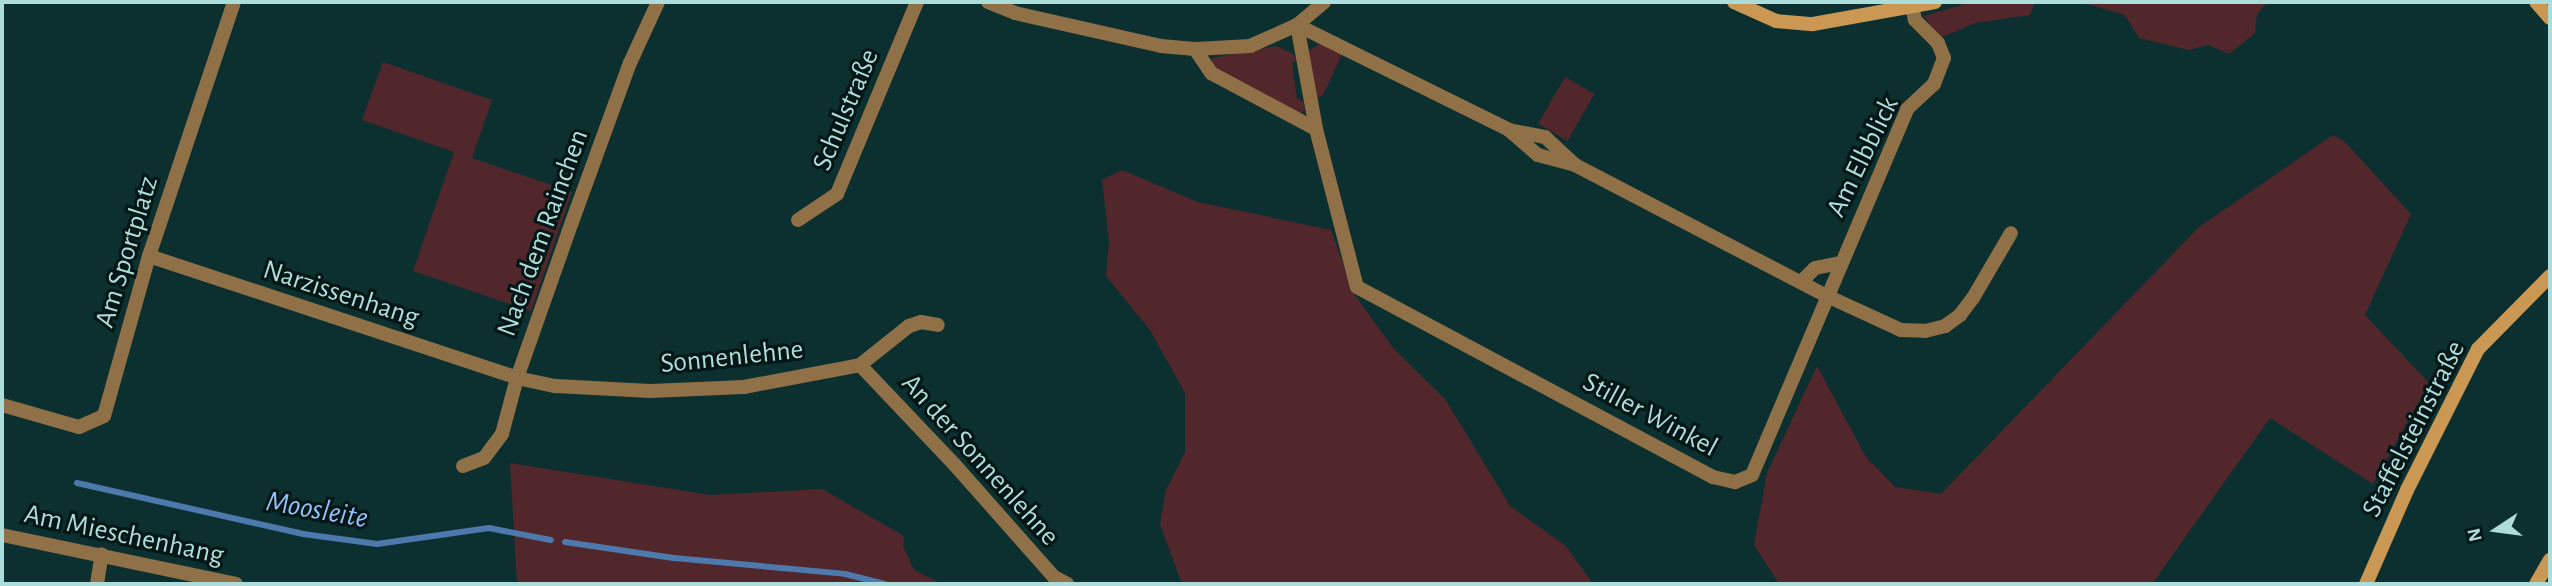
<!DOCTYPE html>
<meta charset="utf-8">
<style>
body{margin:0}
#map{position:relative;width:2552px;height:586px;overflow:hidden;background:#0c2f2f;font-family:"Alegreya Sans",sans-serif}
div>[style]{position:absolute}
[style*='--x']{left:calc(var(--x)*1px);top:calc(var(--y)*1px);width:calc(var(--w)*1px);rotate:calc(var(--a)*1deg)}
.green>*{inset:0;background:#52272c;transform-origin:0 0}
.stream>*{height:6px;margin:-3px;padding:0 3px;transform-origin:3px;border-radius:3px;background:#4d79ad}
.street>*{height:14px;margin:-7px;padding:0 7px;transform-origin:7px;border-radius:7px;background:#8f7047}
.secondary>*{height:14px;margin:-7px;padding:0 7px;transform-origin:7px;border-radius:7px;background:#ca9853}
span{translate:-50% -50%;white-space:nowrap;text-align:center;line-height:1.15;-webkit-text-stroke:6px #011615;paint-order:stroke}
.street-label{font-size:28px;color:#addddb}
.water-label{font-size:30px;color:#91c2fd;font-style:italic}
.frame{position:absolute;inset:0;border:4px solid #addddb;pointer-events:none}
.north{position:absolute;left:2461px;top:495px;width:70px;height:70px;-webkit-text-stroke:5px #011615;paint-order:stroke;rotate:257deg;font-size:19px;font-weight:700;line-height:28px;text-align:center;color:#addddb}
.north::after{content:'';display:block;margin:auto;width:24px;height:32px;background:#addddb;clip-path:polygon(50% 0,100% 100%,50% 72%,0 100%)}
</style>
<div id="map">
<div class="green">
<i style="clip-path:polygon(1971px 2px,2035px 2px,2030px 15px,1975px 23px,1940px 38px,1924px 16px)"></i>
<i style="clip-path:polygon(2080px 2px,2268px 2px,2257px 14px,2255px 33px,2229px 54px,2208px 45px,2189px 50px,2139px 38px,2125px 15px)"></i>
<i style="clip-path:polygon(1320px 44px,1342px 54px,1323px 95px,1315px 99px,1308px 51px)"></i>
<i style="clip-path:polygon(1277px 46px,1293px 54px,1296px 60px,1292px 63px,1297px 99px,1303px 101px,1305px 110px,1300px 114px,1218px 72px,1212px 62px,1212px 58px)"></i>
<i style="clip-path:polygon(383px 62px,492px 100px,472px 158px,572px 192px,531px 311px,413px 271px,454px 152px,362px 120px)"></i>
<i style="left:1565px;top:77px;width:34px;height:54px;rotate:30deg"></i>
<i style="clip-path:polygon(2333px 135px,2344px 141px,2411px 214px,2365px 315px,2429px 383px,2373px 484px,2270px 418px,2152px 584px,1778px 582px,1754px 545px,1767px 473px,1817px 366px,1866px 457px,1895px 487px,1941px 494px,2199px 227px)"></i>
<i style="clip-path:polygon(1122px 170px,1198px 202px,1331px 230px,1354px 294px,1394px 349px,1445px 399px,1510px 506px,1566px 546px,1593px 584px,1182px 584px,1160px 524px,1166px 490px,1185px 452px,1185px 393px,1150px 330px,1106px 276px,1109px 242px,1102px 180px)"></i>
<i style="clip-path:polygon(510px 463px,710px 495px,822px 489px,904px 536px,903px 546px,914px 570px,942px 584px,517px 584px)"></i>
</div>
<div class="stream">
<i style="--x:77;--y:483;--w:232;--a:12.7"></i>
<i style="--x:303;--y:534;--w:75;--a:7.7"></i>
<i style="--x:377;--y:544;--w:113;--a:-8.1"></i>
<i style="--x:489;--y:528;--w:63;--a:11"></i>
<i style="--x:565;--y:542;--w:110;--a:8.4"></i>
<i style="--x:674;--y:558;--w:172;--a:5.3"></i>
<i style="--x:845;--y:574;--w:41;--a:14"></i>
</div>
<div class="street">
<i style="--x:988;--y:2;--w:29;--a:22"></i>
<i style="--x:1015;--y:13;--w:150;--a:12.7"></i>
<i style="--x:1161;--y:46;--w:34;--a:5"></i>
<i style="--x:1195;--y:49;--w:55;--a:-3.1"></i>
<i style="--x:1250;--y:46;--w:51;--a:-24.1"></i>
<i style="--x:1297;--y:25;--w:35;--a:-40"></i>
<i style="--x:1297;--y:25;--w:237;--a:26.3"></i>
<i style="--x:1509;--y:130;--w:38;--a:41"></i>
<i style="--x:1538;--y:155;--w:38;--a:15"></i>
<i style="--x:1575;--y:165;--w:284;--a:27.5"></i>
<i style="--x:1827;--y:296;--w:81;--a:24.7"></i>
<i style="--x:1901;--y:330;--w:24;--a:2"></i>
<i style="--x:1925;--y:331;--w:21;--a:-14"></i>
<i style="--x:1945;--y:326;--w:19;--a:-36"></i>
<i style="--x:1960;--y:315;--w:21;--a:-53"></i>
<i style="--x:1973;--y:298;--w:75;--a:-59.7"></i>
<i style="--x:1297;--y:25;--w:106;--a:79.6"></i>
<i style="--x:1195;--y:49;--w:29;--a:56"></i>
<i style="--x:1211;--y:73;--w:119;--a:28.1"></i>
<i style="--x:1316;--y:129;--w:163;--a:75.5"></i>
<i style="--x:1357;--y:287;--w:404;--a:28.1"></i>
<i style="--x:1713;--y:477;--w:23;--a:13"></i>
<i style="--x:1735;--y:482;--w:18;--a:-22"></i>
<i style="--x:1752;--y:475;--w:397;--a:-67"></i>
<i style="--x:1907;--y:109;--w:37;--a:-43"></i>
<i style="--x:1934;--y:84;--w:28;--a:-69"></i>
<i style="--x:1944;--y:58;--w:16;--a:-112"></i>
<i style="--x:1938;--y:43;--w:33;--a:-135"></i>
<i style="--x:1915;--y:20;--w:14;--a:-102"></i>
<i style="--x:1509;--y:130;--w:37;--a:11"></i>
<i style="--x:1545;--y:137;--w:41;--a:43"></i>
<i style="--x:798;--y:220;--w:47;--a:-33.7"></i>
<i style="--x:837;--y:194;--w:208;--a:-67.4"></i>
<i style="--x:149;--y:256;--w:388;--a:18.3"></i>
<i style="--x:517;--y:378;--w:40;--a:12"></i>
<i style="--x:556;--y:386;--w:94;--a:3"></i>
<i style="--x:650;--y:391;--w:94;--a:-2.4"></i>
<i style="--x:744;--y:387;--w:118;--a:-10.7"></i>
<i style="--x:860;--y:365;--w:63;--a:-38.5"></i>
<i style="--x:909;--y:326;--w:13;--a:-18"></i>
<i style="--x:921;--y:322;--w:17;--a:10"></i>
<i style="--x:1802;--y:281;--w:18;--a:-45"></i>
<i style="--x:1815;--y:268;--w:25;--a:-11"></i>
<i style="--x:860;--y:365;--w:137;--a:46.5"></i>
<i style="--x:954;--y:464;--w:151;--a:48.5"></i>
<i style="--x:1054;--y:577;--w:15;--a:28"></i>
<i style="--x:2;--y:405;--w:80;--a:15.9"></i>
<i style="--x:79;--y:427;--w:27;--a:-24"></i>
<i style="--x:104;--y:416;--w:166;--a:-74.3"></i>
<i style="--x:149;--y:256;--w:268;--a:-71.5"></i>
<i style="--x:463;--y:466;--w:22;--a:-21"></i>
<i style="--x:484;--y:458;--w:30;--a:-53"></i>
<i style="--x:502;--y:434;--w:58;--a:-75"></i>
<i style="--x:517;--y:378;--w:165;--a:-70.6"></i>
<i style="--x:572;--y:222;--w:169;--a:-70"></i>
<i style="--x:630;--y:63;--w:67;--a:-65.3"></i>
<i style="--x:2;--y:535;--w:239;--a:11.8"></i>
<i style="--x:97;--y:584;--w:30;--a:-81"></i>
</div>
<div class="secondary">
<i style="--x:1734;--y:2;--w:46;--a:24.3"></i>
<i style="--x:1776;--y:21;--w:37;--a:5"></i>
<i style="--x:1813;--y:24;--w:124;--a:-10.2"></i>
<i style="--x:2536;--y:2;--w:21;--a:49"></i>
<i style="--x:2366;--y:584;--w:103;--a:-66.4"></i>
<i style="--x:2407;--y:490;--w:158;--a:-63.3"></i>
<i style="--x:2478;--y:349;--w:103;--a:-45.4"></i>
<i style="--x:2536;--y:584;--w:28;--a:-60"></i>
</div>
<div class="street-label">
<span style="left:846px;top:110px;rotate:-67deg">Schulstraße</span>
<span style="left:1863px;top:157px;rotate:-64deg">Am Elbblick</span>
<span style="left:543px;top:233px;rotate:-70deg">Nach dem Rainchen</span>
<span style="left:127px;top:252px;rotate:-73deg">Am Sportplatz</span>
<span style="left:341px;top:294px;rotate:18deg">Narzissenhang</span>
<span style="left:732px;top:357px;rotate:-6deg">Sonnenlehne</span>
<span style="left:1650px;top:415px;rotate:28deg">Stiller Winkel</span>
<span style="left:2414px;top:429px;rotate:-63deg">Staffelsteinstraße</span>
<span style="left:980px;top:460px;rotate:48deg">An der Sonnenlehne</span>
<span style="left:124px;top:535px;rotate:12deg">Am Mieschenhang</span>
</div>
<div class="water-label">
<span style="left:317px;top:510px;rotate:10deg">Moosleite</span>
</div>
<div class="frame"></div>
<div class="north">N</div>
</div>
